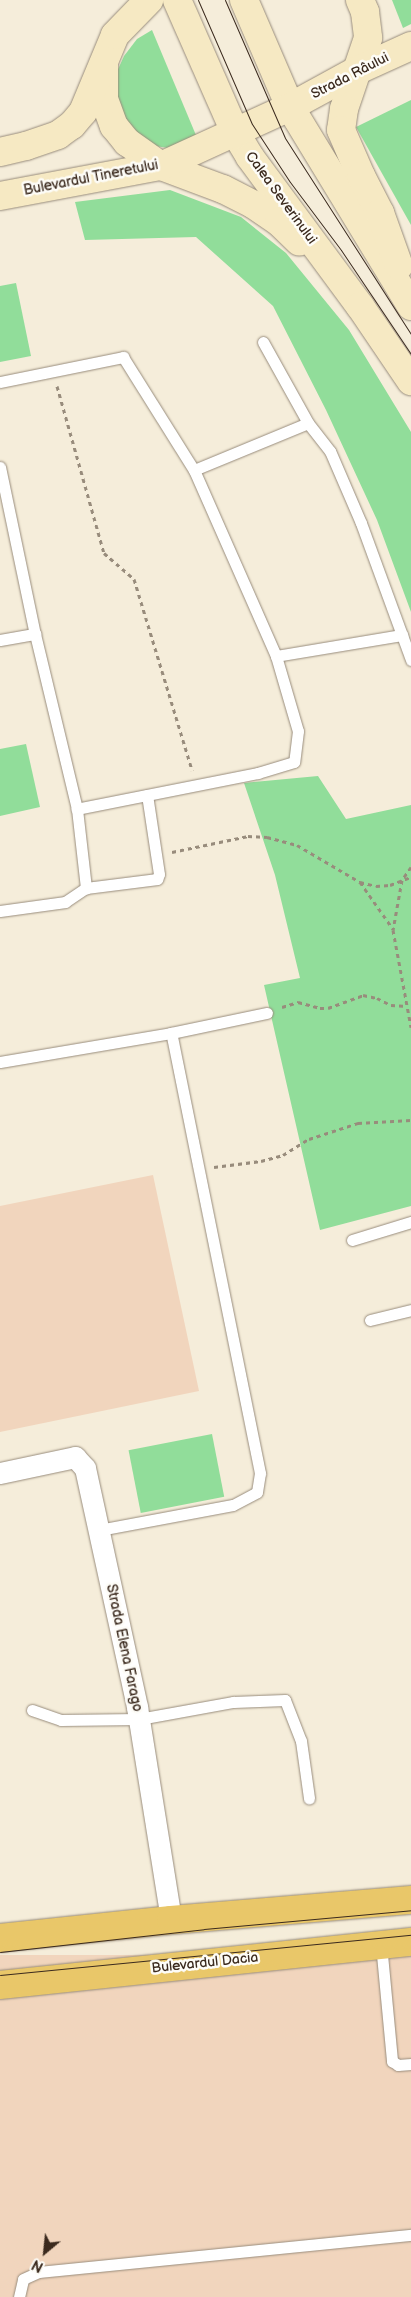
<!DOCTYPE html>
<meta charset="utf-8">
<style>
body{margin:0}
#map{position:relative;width:411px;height:2297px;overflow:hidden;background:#f5edda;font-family:"Balsamiq Sans",sans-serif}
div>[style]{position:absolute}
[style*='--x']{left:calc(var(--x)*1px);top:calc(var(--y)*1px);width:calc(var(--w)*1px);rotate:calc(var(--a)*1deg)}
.built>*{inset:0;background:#f1d5bd;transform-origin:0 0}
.green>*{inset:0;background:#91dd9a;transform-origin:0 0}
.path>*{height:3px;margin-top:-1.5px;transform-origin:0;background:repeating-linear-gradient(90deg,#988c7c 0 4px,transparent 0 8px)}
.roads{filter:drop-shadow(0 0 1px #988c7c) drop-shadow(0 0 1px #988c7c)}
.lane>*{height:11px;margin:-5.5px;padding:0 5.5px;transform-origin:5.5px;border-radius:5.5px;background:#fff}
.street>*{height:21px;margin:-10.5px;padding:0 10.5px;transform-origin:10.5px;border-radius:10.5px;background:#fff}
.secondary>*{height:28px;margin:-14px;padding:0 14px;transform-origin:14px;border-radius:14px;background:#f6e9c3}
.primary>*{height:28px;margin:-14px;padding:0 14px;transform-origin:14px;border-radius:14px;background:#e9c769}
.tram>*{height:1px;margin:-0.5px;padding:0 0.5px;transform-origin:0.5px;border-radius:0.5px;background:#3b2a1e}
span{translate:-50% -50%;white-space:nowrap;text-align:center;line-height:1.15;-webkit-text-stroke:5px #fdfcf7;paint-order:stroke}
.street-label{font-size:14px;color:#3b2a1e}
.north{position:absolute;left:20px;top:2227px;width:50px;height:50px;-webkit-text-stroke:4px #fdfcf7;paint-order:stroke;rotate:208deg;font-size:14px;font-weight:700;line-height:20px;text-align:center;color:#3b2a1e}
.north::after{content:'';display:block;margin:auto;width:18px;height:22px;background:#3b2a1e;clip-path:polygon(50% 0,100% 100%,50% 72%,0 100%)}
</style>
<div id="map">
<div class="built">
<i style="clip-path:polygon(153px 1175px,199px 1391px,0 1432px,0 1206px)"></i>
<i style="left:411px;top:1955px;width:342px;height:413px;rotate:90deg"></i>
</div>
<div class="green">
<i style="clip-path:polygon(392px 0,411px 0,411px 24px,403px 28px)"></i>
<i style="clip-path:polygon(152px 30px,198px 140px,168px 148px,155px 146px,130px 131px,113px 89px,115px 76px,124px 56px,137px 39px)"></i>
<i style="clip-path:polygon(411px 100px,411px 225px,356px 127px)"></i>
<i style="clip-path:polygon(170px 190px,241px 217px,286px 253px,349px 330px,411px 432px,411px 612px,377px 520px,326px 410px,273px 306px,196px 237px,85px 240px,75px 202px)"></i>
<i style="clip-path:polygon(16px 283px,31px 356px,0 362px,0 286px)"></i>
<i style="clip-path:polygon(26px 744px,40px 807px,0 816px,0 749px)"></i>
<i style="clip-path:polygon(318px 776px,346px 819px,411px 805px,411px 1206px,320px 1230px,264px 985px,300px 978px,275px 875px,244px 783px)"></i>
<i style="left:212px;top:1434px;width:64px;height:85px;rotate:79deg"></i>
</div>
<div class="path">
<i style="--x:57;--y:386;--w:173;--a:74.3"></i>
<i style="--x:104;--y:553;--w:40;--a:41"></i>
<i style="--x:134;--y:579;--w:200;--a:73.1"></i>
<i style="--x:172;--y:852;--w:78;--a:-11.9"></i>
<i style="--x:248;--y:836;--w:19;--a:3"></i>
<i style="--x:267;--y:837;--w:31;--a:15"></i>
<i style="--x:297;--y:845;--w:73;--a:30.4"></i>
<i style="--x:360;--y:882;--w:16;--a:14"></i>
<i style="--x:376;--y:886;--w:14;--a:-4"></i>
<i style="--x:390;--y:885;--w:22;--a:-21"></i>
<i style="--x:411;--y:867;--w:16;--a:125"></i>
<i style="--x:402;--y:880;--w:51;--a:100.2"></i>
<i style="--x:393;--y:930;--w:99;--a:79.5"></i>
<i style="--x:360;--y:882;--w:57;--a:54.9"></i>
<i style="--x:282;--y:1007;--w:17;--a:-17"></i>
<i style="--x:298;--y:1002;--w:23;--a:15"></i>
<i style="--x:320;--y:1008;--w:8;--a:0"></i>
<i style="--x:328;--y:1008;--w:37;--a:-20"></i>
<i style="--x:363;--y:995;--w:14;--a:12"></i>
<i style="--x:377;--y:998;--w:16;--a:27"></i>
<i style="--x:391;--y:1005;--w:16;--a:4"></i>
<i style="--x:214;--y:1167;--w:47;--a:-7.3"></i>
<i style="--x:261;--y:1161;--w:23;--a:-15"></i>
<i style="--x:283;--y:1155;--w:31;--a:-32"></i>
<i style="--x:309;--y:1139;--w:52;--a:-18.1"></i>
<i style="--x:358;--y:1123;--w:53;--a:-3.2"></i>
</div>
<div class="roads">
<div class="lane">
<i style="--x:263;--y:342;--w:93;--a:60.9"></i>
<i style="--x:308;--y:423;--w:36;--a:52"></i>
<i style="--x:330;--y:451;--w:78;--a:66.7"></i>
<i style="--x:361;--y:523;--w:146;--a:69.9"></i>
<i style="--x:0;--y:382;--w:126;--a:-11.5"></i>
<i style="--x:123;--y:357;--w:133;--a:57.9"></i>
<i style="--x:194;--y:470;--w:203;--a:66.2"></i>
<i style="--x:276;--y:656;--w:78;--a:73.7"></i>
<i style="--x:298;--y:731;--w:31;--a:97"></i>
<i style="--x:294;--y:762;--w:38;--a:163"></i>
<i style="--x:258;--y:773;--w:185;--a:168.8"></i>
<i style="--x:0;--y:467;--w:171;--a:78.2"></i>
<i style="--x:35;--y:634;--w:180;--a:76.5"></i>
<i style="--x:77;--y:809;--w:80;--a:83.5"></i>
<i style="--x:194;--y:470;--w:123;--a:-22.4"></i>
<i style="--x:0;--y:640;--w:36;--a:-10"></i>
<i style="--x:276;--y:656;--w:128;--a:-9.5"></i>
<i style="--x:0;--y:911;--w:66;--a:-7.9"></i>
<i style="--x:65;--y:902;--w:25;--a:-34"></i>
<i style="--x:86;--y:888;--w:72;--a:-7.2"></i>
<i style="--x:157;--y:879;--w:5;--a:-68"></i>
<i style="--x:159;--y:874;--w:80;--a:-98.6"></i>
<i style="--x:0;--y:1062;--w:173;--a:-9.6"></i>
<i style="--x:171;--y:1033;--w:98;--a:-11.8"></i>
<i style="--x:352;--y:1240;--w:62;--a:-17"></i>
<i style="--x:370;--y:1320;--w:42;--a:-13.7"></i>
<i style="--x:99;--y:1530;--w:136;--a:-10.6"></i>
<i style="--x:233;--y:1505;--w:27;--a:-28"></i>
<i style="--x:257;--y:1492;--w:19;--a:-81"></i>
<i style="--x:260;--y:1473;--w:449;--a:-101.4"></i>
<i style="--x:32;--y:1710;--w:31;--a:19"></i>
<i style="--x:61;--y:1720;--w:78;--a:-0.7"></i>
<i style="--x:139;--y:1719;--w:96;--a:-10.3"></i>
<i style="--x:233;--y:1702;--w:52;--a:-2.2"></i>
<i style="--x:285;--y:1700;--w:44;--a:68.7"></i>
<i style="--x:301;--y:1741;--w:58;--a:82"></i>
<i style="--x:381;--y:1944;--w:118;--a:84.6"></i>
<i style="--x:392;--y:2061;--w:7;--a:34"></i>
<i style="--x:398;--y:2065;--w:13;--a:-4"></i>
<i style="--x:19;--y:2297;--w:18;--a:-77"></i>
<i style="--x:23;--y:2279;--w:17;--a:-24"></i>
<i style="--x:39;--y:2272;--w:374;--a:-5.7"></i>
</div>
<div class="street">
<i style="--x:0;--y:1473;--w:77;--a:-12"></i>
<i style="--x:75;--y:1457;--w:15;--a:48"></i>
<i style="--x:85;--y:1468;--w:245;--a:77.7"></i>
<i style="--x:137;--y:1707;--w:216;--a:80.9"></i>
</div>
<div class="secondary">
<i style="--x:177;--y:0;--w:144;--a:66.3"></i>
<i style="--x:235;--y:132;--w:29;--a:59"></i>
<i style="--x:250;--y:157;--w:185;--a:53.6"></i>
<i style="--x:360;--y:306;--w:91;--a:55.8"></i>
<i style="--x:244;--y:0;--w:116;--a:66.7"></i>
<i style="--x:290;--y:107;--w:233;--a:58.7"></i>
<i style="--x:360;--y:0;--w:13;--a:67"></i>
<i style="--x:365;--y:12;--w:26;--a:83"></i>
<i style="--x:368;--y:38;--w:75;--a:108.7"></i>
<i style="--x:344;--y:109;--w:21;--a:98"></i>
<i style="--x:341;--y:130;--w:50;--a:66.5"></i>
<i style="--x:361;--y:176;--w:42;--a:62.8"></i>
<i style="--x:380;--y:213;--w:56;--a:70.3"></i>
<i style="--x:104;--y:63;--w:36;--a:90"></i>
<i style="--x:104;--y:99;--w:29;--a:70"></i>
<i style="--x:114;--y:126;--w:21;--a:51"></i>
<i style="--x:127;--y:142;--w:42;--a:35.2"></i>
<i style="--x:161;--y:166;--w:66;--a:20.4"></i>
<i style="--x:223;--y:189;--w:35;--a:27"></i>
<i style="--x:254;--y:205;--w:30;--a:34"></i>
<i style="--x:279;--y:222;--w:28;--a:44"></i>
<i style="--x:0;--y:152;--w:27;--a:-13"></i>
<i style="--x:26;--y:146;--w:34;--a:-19"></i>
<i style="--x:58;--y:135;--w:17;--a:-36"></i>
<i style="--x:72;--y:125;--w:17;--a:-50"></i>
<i style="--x:83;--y:112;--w:83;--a:-67.4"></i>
<i style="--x:115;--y:35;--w:49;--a:-45.8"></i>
<i style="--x:0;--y:196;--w:164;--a:-10.6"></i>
<i style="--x:161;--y:166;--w:142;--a:-24.6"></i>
<i style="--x:290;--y:107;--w:77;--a:-28.6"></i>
<i style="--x:358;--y:70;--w:58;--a:-24.4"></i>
</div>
<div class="primary">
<i style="--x:0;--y:1938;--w:172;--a:-6"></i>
<i style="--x:171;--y:1920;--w:241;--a:-4.8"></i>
<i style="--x:0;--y:1985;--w:413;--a:-6"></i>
</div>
</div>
<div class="tram">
<i style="--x:198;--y:0;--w:135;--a:66.5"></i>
<i style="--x:252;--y:124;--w:69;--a:56.8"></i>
<i style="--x:290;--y:182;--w:85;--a:53.1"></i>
<i style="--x:341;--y:250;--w:125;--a:56.1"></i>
<i style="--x:225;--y:0;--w:150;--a:66.5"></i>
<i style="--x:285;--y:138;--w:233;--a:57.3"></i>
<i style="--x:0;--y:1952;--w:205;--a:-6.4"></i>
<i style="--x:204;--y:1929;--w:208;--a:-5.2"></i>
<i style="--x:0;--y:1975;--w:413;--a:-5.6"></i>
</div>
<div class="street-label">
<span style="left:350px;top:76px;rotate:-27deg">Strada Râului</span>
<span style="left:91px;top:178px;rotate:-11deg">Bulevardul Tineretului</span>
<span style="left:281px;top:198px;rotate:54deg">Calea Severinului</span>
<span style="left:124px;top:1648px;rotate:78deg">Strada Elena Farago</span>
<span style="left:205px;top:1963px;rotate:-6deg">Bulevardul Dacia</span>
</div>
<div class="north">N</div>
</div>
